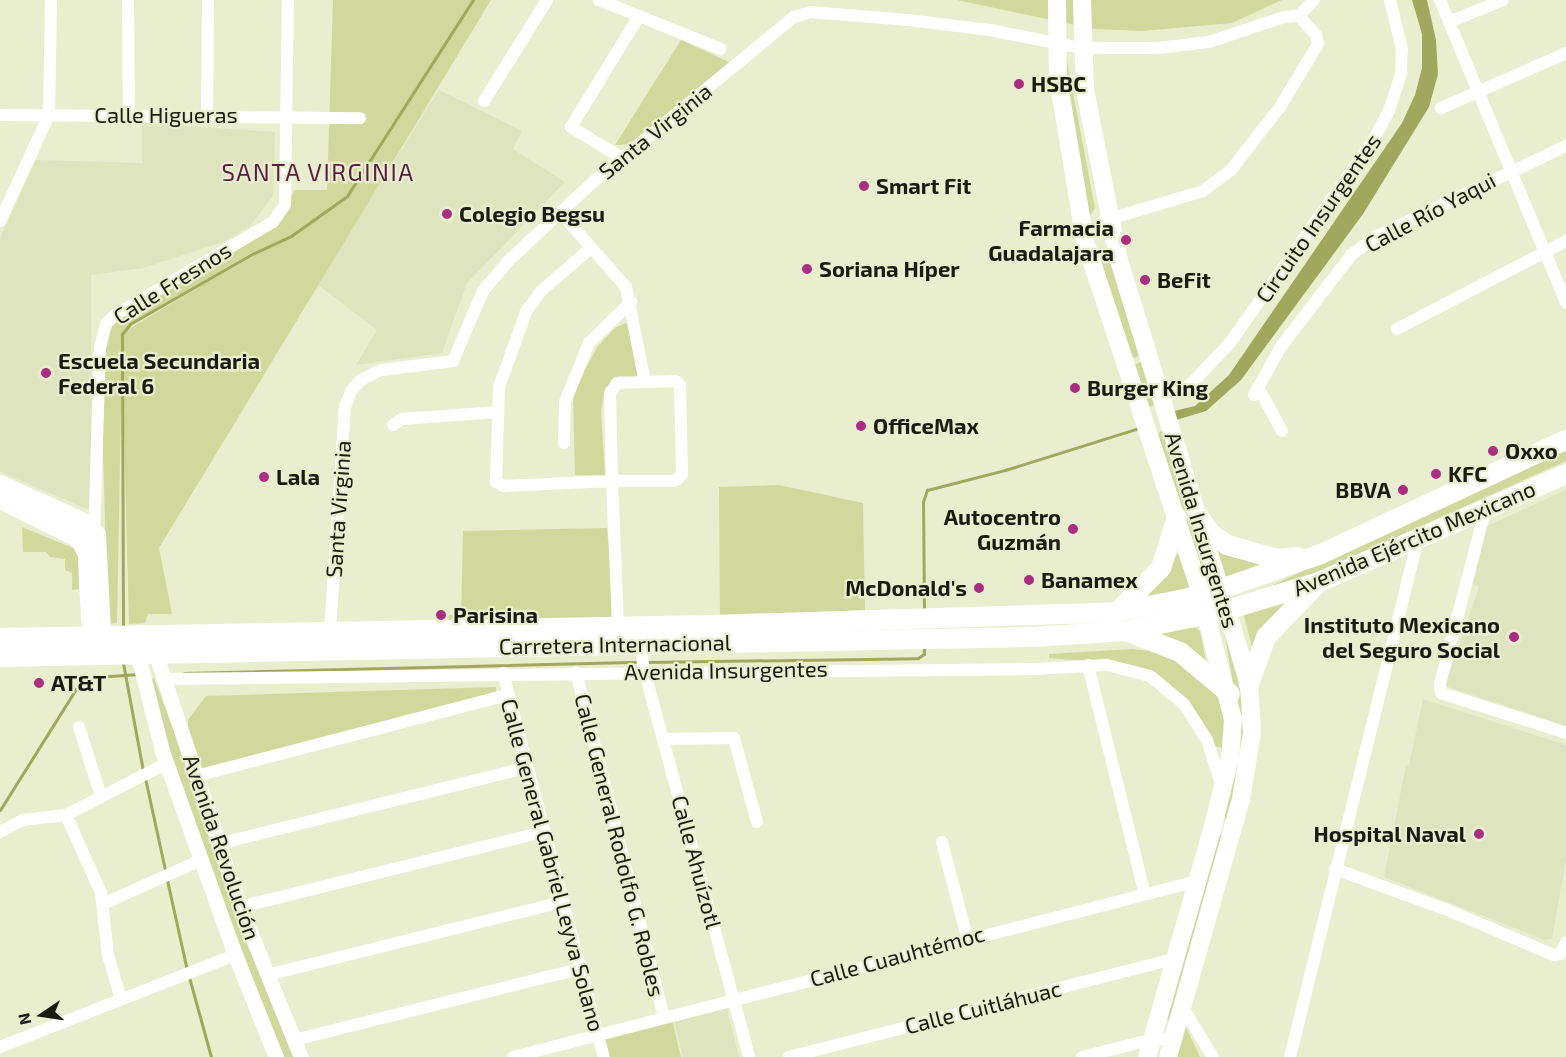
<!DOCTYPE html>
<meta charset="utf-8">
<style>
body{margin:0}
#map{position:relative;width:1566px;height:1057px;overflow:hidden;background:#e9eecf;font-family:"Exo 2",sans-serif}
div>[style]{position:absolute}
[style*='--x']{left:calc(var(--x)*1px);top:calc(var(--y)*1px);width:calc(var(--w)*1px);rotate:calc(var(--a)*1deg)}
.built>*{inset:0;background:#dee4be}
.green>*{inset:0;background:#d0d99b;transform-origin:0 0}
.water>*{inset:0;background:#9fa85c}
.stream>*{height:3px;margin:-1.5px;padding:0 1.5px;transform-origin:1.5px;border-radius:1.5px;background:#9fa85c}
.minor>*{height:12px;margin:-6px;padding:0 6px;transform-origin:6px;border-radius:6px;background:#fff}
.tertiary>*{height:15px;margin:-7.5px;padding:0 7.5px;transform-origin:7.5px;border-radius:7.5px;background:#fff}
.secondary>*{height:18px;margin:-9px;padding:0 9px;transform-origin:9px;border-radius:9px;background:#fff}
.primary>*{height:20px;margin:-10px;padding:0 10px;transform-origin:10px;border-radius:10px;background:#fff}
.dots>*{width:16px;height:16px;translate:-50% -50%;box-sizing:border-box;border:3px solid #e9eecf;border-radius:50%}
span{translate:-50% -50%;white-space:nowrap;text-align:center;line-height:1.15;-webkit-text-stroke:4.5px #e9eecf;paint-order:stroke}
.poi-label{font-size:22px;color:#1a1c11;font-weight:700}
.left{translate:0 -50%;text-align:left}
.right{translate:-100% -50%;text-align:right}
.street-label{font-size:22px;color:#1a1c11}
.neighbourhood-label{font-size:24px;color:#591d44;letter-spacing:1.5px}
.north{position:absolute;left:12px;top:985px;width:60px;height:60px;-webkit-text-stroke:4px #e9eecf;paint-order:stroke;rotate:257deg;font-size:16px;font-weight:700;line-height:24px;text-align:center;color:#1a1c11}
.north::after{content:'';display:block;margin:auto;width:21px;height:27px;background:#1a1c11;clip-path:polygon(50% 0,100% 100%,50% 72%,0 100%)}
</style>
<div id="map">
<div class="built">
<i style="clip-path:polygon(439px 90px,522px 131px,513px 149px,565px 182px,467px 283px,442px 353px,356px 365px,377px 330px,317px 284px)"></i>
<i style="clip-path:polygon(142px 123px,275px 132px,273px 196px,250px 226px,223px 242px,143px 268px,91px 275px,92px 511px,0 472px,0 238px,36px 160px,142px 163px)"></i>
<i style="clip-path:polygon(1566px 490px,1566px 726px,1445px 686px,1479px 587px,1473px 584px,1487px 526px)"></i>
<i style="clip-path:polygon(1423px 699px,1566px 745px,1566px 860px,1552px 939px,1545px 940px,1384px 877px,1406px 765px,1409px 765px)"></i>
<i style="clip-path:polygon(726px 1005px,739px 1057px,683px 1057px,673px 1018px)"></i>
</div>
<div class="green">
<i style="clip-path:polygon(evenodd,333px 0,491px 0,159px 548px,172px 614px,148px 614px,145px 623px,129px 624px,122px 355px,117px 623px,108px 624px,100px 348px,115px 315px,280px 217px,295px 190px,327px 190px,333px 0,251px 253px,252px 255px,124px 332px,130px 324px,251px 253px)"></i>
<i style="clip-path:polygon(957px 0,1282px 0,1232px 23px,1142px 31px,1094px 29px)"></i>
<i style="clip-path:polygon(681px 40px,731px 63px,631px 144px,615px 145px)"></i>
<i style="clip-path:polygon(1066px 56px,1095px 208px,1084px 224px,1068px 138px)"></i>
<i style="clip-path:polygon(1098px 255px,1110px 262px,1139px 355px,1136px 358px,1132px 357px)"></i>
<i style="clip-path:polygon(628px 322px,638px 378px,619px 376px,605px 388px,601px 410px,605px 475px,575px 475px,573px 392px,598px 346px,615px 328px)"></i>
<i style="left:1141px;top:362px;width:45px;height:7px;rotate:70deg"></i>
<i style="clip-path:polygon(1161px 431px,1166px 431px,1207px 575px,1203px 579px,1158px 434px)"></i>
<i style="clip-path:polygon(1566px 444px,1566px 461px,1312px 575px,1271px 586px)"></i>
<i style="clip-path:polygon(779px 485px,863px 503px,865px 610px,720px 617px,719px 487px)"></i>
<i style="clip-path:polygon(22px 527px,78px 550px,79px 589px,72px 590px,72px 573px,65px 570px,65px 559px,50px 557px,46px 552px,23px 552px)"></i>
<i style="clip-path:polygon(607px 528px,615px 622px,449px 628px,448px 615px,461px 615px,463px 531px)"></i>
<i style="clip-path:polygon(1216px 545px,1272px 562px,1223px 580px)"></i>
<i style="clip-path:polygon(1179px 552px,1190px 587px,1151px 598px,1148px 595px)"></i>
<i style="clip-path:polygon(1291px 595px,1253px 651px,1243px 612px)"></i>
<i style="clip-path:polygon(1194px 627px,1200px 631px,1206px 662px,1157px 634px)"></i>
<i style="clip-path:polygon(1224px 630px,1246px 712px,1247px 739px,1227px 821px,1224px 816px,1239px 719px)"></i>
<i style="clip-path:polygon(1132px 649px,1168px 653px,1217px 694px,1224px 714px,1224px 748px,1214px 746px,1183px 700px,1123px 664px,1049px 658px,1049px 654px)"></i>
<i style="clip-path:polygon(154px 678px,297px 1057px,283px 1057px,163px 743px,150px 680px)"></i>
<i style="clip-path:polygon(496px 687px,496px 695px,202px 771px,188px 733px,188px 720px,206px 696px)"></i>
<i style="clip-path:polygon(1218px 834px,1223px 837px,1172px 1020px,1165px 1020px)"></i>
<i style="clip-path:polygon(672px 1019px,681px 1057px,606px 1057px,600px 1036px)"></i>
<i style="clip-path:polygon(1184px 1023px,1200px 1057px,1174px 1057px)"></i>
</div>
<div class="water">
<i style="clip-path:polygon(1412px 0,1427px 0,1436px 40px,1438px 74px,1429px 107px,1363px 214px,1241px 380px,1206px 411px,1176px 420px,1174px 411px,1195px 406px,1229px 375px,1402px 123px,1415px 95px,1422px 68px,1422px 34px)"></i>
</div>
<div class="stream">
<i style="--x:924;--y:612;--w:110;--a:-90.5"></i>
<i style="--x:923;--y:502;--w:13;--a:-72"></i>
<i style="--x:927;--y:490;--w:81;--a:-14.4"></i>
<i style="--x:1005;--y:470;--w:140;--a:-17.4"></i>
<i style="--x:123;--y:629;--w:295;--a:-90.2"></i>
<i style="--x:122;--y:334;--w:13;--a:-51"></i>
<i style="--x:130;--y:324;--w:138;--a:-29.9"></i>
<i style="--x:250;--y:255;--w:45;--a:-24.9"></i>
<i style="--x:291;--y:236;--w:69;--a:-35.5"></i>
<i style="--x:347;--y:196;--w:233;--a:-57.3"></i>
<i style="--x:646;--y:662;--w:272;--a:-0.8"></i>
<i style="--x:918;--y:658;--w:7;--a:-34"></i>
<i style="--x:924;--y:654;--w:8;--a:-90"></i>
<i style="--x:123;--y:663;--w:110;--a:79.5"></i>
<i style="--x:184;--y:673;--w:456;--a:-1.4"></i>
<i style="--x:145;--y:778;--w:98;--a:77.7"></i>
<i style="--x:0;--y:810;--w:143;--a:-57.9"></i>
<i style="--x:76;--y:689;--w:23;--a:-31"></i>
<i style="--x:96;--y:677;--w:39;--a:-4"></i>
<i style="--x:167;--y:880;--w:92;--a:77.5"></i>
<i style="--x:189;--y:977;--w:83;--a:74.6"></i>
</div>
<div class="minor">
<i style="--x:128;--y:0;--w:114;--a:89.5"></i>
<i style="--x:599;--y:0;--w:131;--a:21.9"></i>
<i style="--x:1440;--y:0;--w:328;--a:67.4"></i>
<i style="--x:1449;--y:22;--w:58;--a:-22.2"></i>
<i style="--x:484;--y:101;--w:119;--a:-58"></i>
<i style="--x:1441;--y:108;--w:137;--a:-23.7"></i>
<i style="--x:207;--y:114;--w:114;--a:-89.5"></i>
<i style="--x:0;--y:115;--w:360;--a:0.5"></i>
<i style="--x:622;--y:158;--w:60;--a:-148.7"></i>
<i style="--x:571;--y:127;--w:130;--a:-58.5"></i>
<i style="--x:560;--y:212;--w:100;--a:48.7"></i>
<i style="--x:626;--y:287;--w:97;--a:78.7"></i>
<i style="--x:0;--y:221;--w:117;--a:-65.2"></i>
<i style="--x:49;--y:115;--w:115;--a:-89"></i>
<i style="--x:1085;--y:241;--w:36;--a:-48"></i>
<i style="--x:1109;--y:214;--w:8;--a:23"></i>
<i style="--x:1116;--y:217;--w:91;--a:-16.6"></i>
<i style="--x:1203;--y:191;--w:35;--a:-37"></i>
<i style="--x:1231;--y:170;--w:80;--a:-52.1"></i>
<i style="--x:1280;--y:107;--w:74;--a:-58.9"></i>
<i style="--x:1318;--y:44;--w:9;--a:-103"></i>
<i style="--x:1316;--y:35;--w:25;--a:-132"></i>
<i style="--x:591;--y:248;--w:66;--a:139.3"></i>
<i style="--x:541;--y:291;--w:26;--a:126"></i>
<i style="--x:526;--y:312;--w:80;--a:109.8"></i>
<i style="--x:499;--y:387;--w:95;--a:91.8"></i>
<i style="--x:496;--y:482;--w:9;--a:27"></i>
<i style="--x:504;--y:486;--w:108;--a:-2.7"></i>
<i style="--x:612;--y:481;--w:61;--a:0"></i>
<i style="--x:673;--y:481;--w:5;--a:-22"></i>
<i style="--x:678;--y:479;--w:6;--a:-51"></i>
<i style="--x:682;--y:474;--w:89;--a:-91.3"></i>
<i style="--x:680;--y:385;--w:6;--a:-135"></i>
<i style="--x:676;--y:381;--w:59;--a:178.1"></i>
<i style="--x:617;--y:383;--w:13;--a:122"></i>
<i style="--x:610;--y:394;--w:87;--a:88.7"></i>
<i style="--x:612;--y:481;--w:145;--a:87.6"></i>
<i style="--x:1397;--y:329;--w:191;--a:-27.5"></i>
<i style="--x:1258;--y:387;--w:50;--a:61.4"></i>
<i style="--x:1254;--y:395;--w:54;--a:-61"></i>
<i style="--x:1280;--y:348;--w:117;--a:-52.6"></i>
<i style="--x:1351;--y:255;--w:30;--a:-37"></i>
<i style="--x:1375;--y:237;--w:212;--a:-25.5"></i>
<i style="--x:1161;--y:399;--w:32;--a:-26"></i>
<i style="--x:1190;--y:385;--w:57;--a:-46.4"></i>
<i style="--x:1229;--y:344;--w:251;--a:-54.7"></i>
<i style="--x:1374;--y:139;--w:32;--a:-62"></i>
<i style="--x:1389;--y:111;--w:40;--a:-72"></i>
<i style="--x:1401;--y:73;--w:24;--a:-88"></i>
<i style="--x:1402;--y:49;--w:50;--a:-103.8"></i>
<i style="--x:393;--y:425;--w:11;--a:-34"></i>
<i style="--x:402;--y:419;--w:96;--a:-4.2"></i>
<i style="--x:564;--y:443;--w:41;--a:-88.6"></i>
<i style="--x:565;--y:402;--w:64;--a:-67.9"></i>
<i style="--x:589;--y:343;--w:59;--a:-44.3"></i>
<i style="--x:1485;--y:511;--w:179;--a:104.6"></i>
<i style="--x:1440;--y:684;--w:9;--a:84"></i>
<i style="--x:1441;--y:693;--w:131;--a:17.7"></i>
<i style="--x:94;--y:537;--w:189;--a:-88.2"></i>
<i style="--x:100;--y:348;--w:25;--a:-76"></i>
<i style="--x:106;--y:324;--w:13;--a:-45"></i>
<i style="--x:115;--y:315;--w:183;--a:-30.5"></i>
<i style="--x:273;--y:222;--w:21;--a:-55"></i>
<i style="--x:285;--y:205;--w:205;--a:-89.2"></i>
<i style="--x:330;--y:631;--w:225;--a:-86.2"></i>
<i style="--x:345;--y:407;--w:17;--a:-69"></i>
<i style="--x:351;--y:391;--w:15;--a:-48"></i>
<i style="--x:361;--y:380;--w:22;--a:-27"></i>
<i style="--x:381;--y:370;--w:73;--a:-7.1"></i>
<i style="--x:453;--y:361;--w:76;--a:-66.8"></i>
<i style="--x:483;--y:291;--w:38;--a:-50"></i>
<i style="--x:507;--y:262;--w:117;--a:-42.9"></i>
<i style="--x:593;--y:182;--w:260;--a:-39.4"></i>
<i style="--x:794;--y:17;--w:17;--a:-17"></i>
<i style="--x:810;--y:12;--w:98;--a:4.7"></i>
<i style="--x:908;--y:20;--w:83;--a:7"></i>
<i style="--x:990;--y:30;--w:93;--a:11.2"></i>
<i style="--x:1081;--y:48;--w:76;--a:0"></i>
<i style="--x:1157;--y:48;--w:52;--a:-6.6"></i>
<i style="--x:1209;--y:42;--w:79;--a:-18.4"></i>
<i style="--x:1284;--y:17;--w:15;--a:-4"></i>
<i style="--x:1299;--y:16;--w:22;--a:-47"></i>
<i style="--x:641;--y:643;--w:23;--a:85"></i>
<i style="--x:643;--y:666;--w:405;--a:74.8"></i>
<i style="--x:1088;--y:665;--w:234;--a:76.1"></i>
<i style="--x:576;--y:672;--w:357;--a:75.7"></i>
<i style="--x:503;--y:673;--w:397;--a:75.3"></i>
<i style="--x:164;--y:679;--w:872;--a:-0.66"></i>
<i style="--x:1036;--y:669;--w:71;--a:-3.2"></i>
<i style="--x:1107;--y:665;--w:44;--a:14.3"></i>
<i style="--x:1150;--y:676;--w:44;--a:39.5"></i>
<i style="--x:1184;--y:704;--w:43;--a:57.4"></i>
<i style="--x:1207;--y:740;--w:46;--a:72.3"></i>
<i style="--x:79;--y:727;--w:72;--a:72.3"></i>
<i style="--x:664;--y:739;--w:70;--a:-0.8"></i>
<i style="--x:734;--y:738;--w:87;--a:74.7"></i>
<i style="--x:196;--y:776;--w:322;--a:-14.6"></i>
<i style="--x:66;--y:815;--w:85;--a:65.8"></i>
<i style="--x:101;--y:893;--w:62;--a:83.6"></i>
<i style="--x:108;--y:955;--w:46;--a:73.5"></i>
<i style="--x:0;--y:832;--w:26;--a:-28"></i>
<i style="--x:23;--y:820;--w:43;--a:-6.6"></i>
<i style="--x:66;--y:815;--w:114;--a:-27.2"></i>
<i style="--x:942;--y:842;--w:98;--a:75.3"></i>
<i style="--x:218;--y:844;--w:317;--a:-13.9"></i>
<i style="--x:1335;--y:869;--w:117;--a:20"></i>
<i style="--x:1445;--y:909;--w:118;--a:22.9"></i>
<i style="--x:1554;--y:955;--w:6;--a:-9"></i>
<i style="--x:1560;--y:954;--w:13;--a:-61"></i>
<i style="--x:103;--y:904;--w:107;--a:-24.2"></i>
<i style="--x:240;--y:907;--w:312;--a:-13.9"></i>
<i style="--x:267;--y:975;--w:303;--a:-13.9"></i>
<i style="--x:1183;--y:1008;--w:57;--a:58.5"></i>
<i style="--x:294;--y:1040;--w:293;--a:-14"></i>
<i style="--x:0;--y:1047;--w:252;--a:-21.4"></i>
<i style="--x:513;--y:1057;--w:707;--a:-14.41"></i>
<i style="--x:789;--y:1057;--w:399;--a:-14.3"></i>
<i style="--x:1082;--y:1057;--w:73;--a:-14.2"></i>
<i style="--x:1153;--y:1039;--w:19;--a:0"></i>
<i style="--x:1290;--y:1057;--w:534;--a:-76.12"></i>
</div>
<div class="tertiary">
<i style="--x:135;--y:644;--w:110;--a:75.8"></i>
<i style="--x:162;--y:751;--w:217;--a:70.3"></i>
<i style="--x:235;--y:955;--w:110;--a:68.1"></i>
<i style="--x:153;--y:646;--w:275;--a:71.6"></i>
<i style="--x:240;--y:907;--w:162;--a:67.9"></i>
</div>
<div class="secondary">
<i style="--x:1057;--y:0;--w:78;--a:89.3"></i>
<i style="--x:1058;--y:78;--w:165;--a:80.6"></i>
<i style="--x:1085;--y:241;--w:362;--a:71.8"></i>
<i style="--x:1198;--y:585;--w:138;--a:75.4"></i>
<i style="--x:1233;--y:719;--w:39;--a:94"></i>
<i style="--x:1230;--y:758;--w:70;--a:104"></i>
<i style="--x:1213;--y:826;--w:240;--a:105.9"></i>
<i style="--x:1082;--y:0;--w:90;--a:88.1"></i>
<i style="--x:1085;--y:90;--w:170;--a:78.8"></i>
<i style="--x:1118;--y:257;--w:447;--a:72.9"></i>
<i style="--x:1249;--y:684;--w:49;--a:86.5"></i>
<i style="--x:1252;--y:733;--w:67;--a:99.5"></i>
<i style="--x:1241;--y:799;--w:268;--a:105.8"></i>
<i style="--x:0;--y:484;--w:92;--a:24.3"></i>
<i style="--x:84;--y:522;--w:18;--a:45"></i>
<i style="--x:97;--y:535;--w:116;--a:87"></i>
<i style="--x:0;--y:500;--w:88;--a:26.3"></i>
<i style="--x:79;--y:539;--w:18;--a:63"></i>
<i style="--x:87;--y:555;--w:66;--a:87.4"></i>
</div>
<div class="primary">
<i style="--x:1199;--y:517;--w:19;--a:55"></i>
<i style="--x:1210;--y:533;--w:21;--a:35"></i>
<i style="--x:1227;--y:545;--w:52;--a:15.6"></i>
<i style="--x:1277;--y:559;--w:20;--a:-6"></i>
<i style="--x:1117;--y:612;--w:62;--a:-45"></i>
<i style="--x:1161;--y:568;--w:53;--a:-72.6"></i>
<i style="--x:1126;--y:631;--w:58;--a:21.3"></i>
<i style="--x:1180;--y:652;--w:65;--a:40"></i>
<i style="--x:0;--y:638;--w:712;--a:-1.05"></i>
<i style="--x:712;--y:625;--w:405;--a:-1.8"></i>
<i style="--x:1117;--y:612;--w:86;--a:-10.8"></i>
<i style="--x:1201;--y:596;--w:127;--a:-19.3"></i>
<i style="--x:1321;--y:554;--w:270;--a:-25"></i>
<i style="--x:0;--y:657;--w:1033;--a:-1.11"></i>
<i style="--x:1033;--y:637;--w:93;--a:-3.7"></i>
<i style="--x:1126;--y:631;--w:103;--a:-11.7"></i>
<i style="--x:1227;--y:610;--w:96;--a:-16.9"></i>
<i style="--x:1319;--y:582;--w:270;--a:-23.6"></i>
<i style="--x:1249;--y:684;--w:50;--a:-70.1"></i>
<i style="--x:1266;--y:637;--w:72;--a:-46.1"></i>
</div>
<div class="dots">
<i style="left:1019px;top:84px;background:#aa2e81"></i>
<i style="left:864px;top:186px;background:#aa2e81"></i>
<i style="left:447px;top:214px;background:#aa2e81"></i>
<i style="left:1126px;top:240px;background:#aa2e81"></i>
<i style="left:807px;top:269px;background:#aa2e81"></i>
<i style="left:1145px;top:280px;background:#aa2e81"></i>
<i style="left:46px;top:373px;background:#aa2e81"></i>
<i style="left:1075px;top:388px;background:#aa2e81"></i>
<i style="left:861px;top:426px;background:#aa2e81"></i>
<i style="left:1493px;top:451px;background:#aa2e81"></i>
<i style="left:1436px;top:474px;background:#aa2e81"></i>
<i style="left:264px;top:477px;background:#aa2e81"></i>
<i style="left:1403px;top:490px;background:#aa2e81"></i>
<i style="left:1073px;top:529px;background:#aa2e81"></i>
<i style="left:1029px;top:580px;background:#aa2e81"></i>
<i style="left:979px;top:588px;background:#aa2e81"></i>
<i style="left:441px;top:615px;background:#aa2e81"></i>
<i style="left:1514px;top:637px;background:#aa2e81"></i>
<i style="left:39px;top:683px;background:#aa2e81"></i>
<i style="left:1479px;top:834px;background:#aa2e81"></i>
</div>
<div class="poi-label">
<span class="left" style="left:1031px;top:84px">HSBC</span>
<span class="left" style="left:876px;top:186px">Smart Fit</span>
<span class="left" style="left:459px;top:214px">Colegio Begsu</span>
<span class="right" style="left:1114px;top:240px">Farmacia<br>Guadalajara</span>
<span class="left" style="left:819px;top:269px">Soriana Híper</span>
<span class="left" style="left:1157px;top:280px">BeFit</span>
<span class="left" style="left:58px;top:373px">Escuela Secundaria<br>Federal 6</span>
<span class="left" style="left:1087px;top:388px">Burger King</span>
<span class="left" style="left:873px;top:426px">OfficeMax</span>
<span class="left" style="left:1505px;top:451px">Oxxo</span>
<span class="left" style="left:1448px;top:474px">KFC</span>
<span class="left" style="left:276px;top:477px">Lala</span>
<span class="right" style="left:1391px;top:490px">BBVA</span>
<span class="right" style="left:1061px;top:529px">Autocentro<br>Guzmán</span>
<span class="left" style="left:1041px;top:580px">Banamex</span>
<span class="right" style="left:967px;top:588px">McDonald's</span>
<span class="left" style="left:453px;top:615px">Parisina</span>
<span class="right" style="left:1500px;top:637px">Instituto Mexicano<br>del Seguro Social</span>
<span class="left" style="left:51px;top:683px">AT&amp;T</span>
<span class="right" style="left:1466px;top:834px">Hospital Naval</span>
</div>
<div class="street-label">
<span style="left:166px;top:115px">Calle Higueras</span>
<span style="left:655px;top:131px;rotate:-39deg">Santa Virginia</span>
<span style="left:1430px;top:212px;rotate:-28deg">Calle Río Yaqui</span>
<span style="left:1318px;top:218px;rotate:-55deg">Circuito Insurgentes</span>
<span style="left:172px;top:283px;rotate:-32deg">Calle Fresnos</span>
<span style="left:338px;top:509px;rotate:-86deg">Santa Virginia</span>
<span style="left:1202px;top:530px;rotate:73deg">Avenida Insurgentes</span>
<span style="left:1414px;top:538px;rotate:-23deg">Avenida Ejército Mexicano</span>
<span style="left:615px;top:644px;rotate:-1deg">Carretera Internacional</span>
<span style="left:726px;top:670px;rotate:-1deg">Avenida Insurgentes</span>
<span style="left:620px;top:845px;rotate:76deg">Calle General Rodolfo G. Robles</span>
<span style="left:222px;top:847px;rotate:71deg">Avenida Revolución</span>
<span style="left:697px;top:862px;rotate:75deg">Calle Ahuízotl</span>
<span style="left:553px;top:865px;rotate:75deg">Calle General Gabriel Leyva Solano</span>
<span style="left:897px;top:956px;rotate:-15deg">Calle Cuauhtémoc</span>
<span style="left:983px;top:1007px;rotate:-14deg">Calle Cuitláhuac</span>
</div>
<div class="neighbourhood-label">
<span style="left:318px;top:172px">SANTA VIRGINIA</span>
</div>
<div class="north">N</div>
</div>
